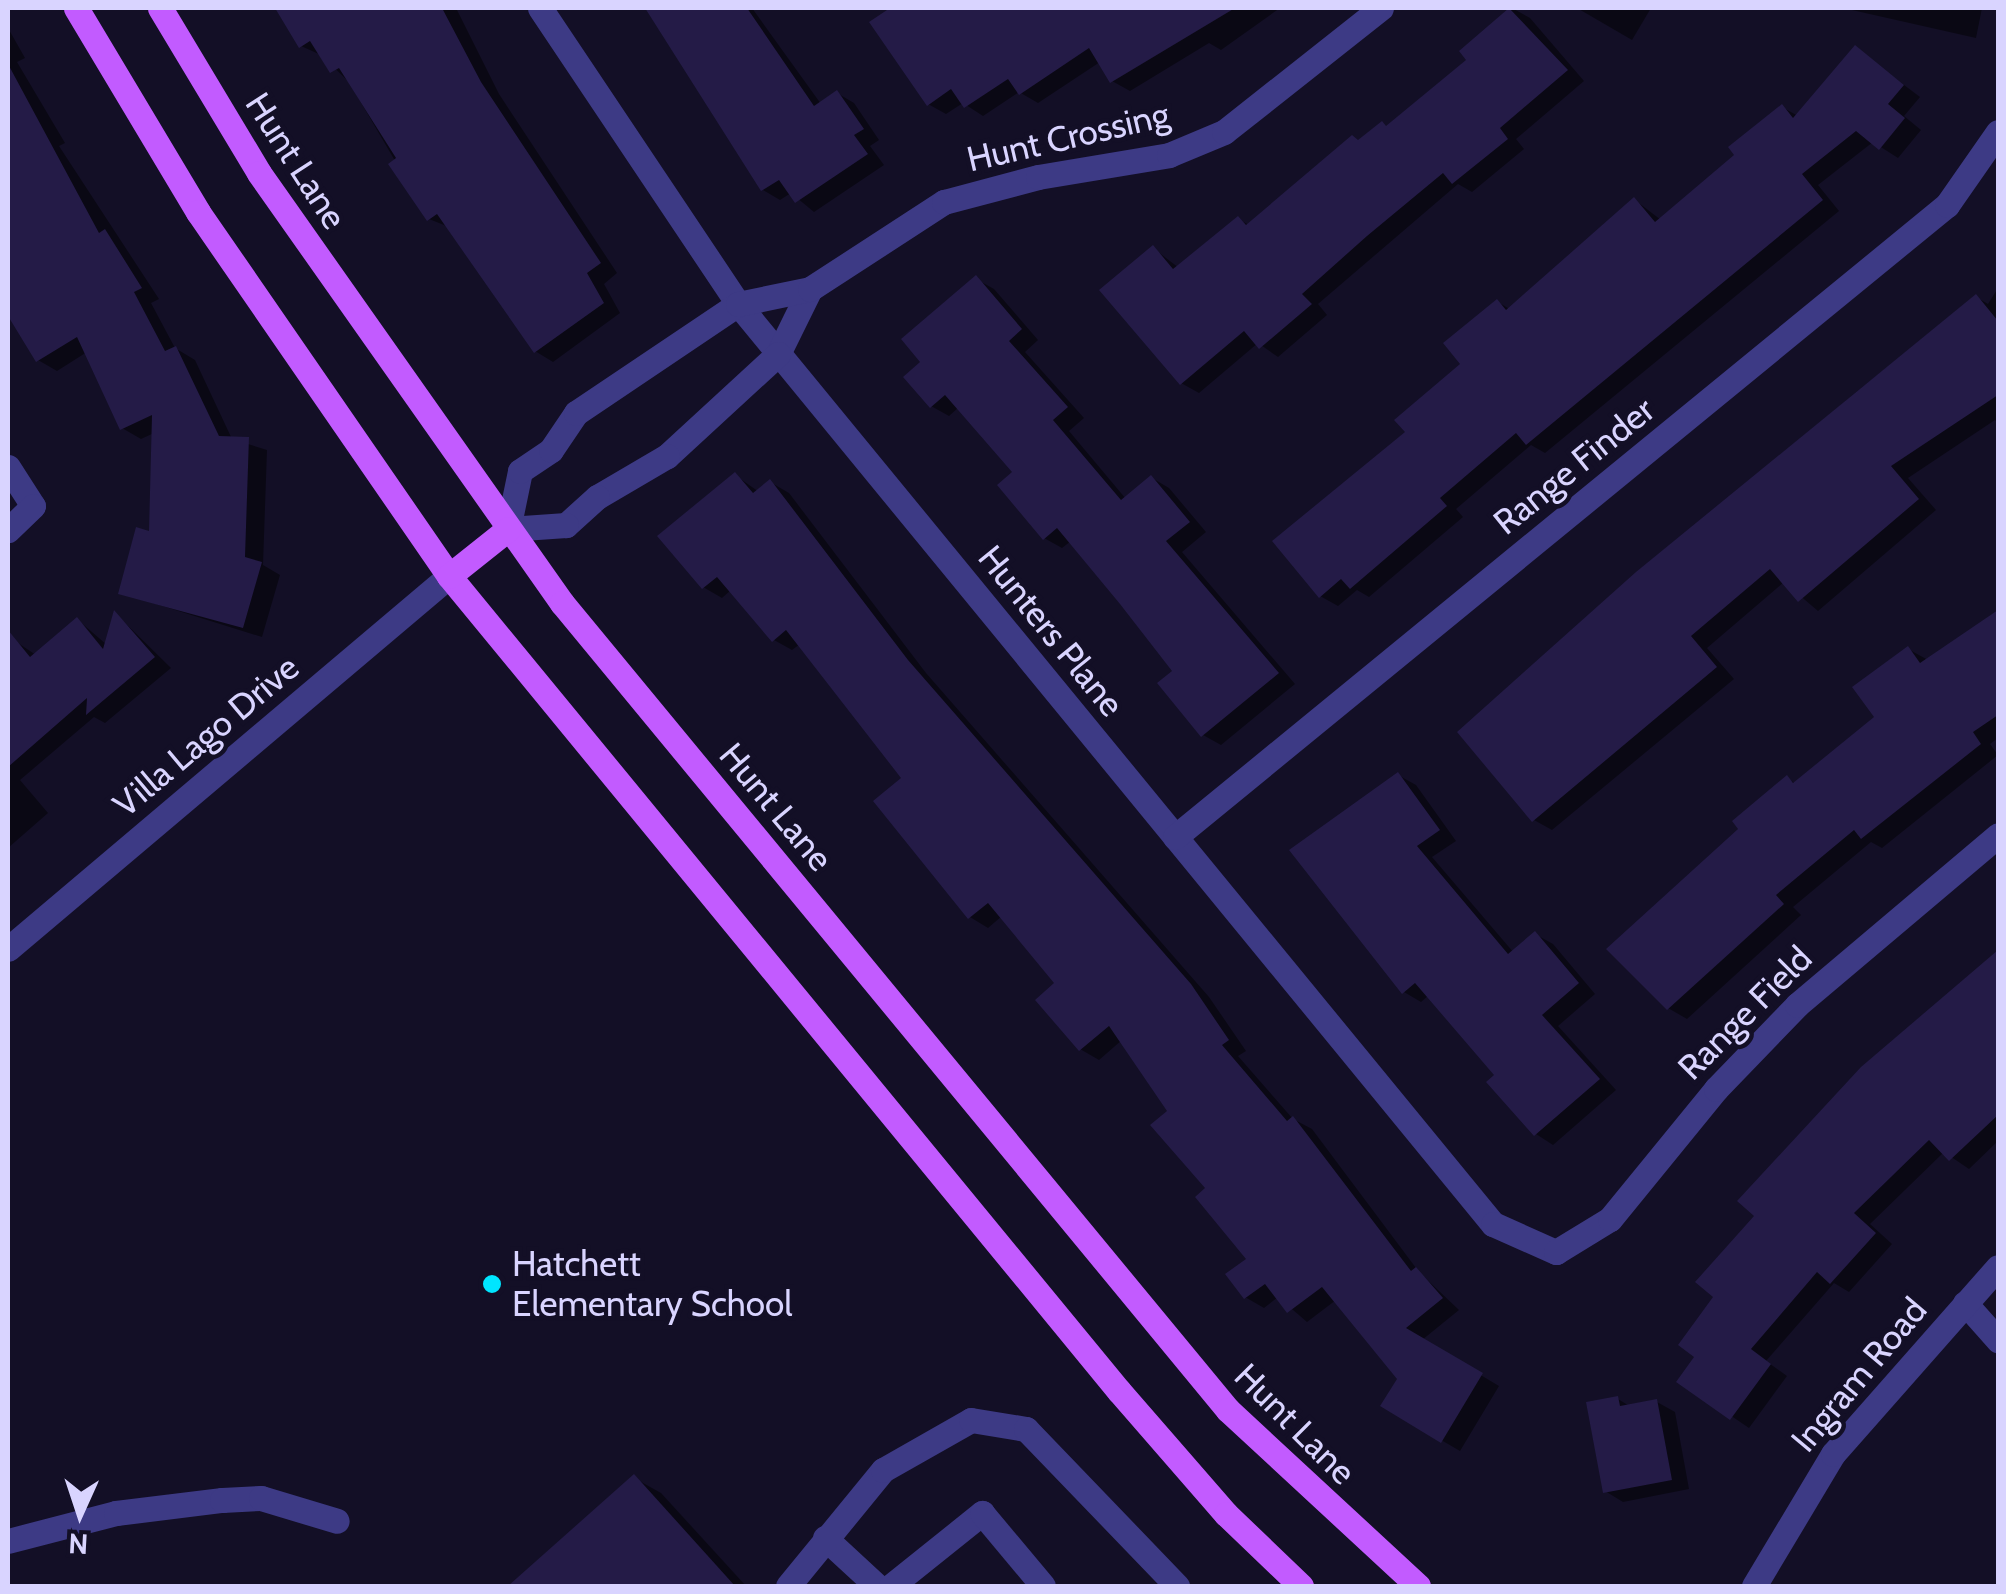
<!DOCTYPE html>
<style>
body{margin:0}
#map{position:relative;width:2006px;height:1594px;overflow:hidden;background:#130f26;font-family:Cabin,sans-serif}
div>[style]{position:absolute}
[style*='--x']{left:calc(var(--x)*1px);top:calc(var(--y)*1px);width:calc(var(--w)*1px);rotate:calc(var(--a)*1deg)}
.shadow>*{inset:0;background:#0007}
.building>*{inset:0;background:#241b47}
.minor>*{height:25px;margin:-12.5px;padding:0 12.5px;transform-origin:12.5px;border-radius:12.5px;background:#3d3a85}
.major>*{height:25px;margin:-12.5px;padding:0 12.5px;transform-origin:12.5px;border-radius:12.5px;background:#c25bff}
.dots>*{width:28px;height:28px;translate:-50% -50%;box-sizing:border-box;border:5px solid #130f26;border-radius:50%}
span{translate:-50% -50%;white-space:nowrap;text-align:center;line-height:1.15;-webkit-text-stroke:9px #130f26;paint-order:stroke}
.street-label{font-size:35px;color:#d9d4ff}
.poi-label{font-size:35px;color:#d9d4ff}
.left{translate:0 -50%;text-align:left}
.frame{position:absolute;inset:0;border:10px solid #d9d4ff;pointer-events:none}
.north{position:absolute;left:30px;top:1464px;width:100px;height:100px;-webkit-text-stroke:8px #130f26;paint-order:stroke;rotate:183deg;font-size:28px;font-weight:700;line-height:40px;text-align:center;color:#d9d4ff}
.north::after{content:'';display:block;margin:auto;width:35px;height:45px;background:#d9d4ff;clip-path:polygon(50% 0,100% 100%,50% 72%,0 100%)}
</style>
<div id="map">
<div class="shadow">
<i style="clip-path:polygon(300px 8px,456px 8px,499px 94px,617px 273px,604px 284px,620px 313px,553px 362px,535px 351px,449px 227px,429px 219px,349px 82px,321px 55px,301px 46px,284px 17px)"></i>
<i style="clip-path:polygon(647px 8px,752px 8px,821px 104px,837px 93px,854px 103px,879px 140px,870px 146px,884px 165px,814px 212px,791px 193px,780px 200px,763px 190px)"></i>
<i style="clip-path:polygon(895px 8px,952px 8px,957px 15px,968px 8px,1280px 8px,1221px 50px,1209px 43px,1130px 91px,1112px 81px,1100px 62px,1038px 103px,1019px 92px,983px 116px,963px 103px,946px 114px,928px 104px,873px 23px)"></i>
<i style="clip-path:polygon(1512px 8px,1530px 18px,1584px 81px,1516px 139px,1524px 149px,1472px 192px,1458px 184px,1318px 304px,1327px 315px,1278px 357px,1258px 343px,1199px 393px,1181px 383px,1153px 248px,1179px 268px,1238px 219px,1249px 225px,1388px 128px,1470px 60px,1462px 52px)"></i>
<i style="clip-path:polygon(1577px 8px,1651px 8px,1632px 40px)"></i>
<i style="clip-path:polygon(1843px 8px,1982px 8px,1976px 38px)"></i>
<i style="clip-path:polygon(8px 28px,25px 58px,17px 62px,65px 143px,59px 146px,159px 299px,151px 303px,175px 348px,195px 360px,232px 439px,267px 450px,263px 565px,280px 575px,262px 637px,121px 593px,151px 534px,154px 433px,141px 439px,122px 428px,87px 352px,57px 371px,38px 360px,8px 306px)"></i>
<i style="clip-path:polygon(1855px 48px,1920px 97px,1904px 116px,1921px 130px,1898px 158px,1873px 142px,1818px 185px,1839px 211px,1545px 453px,1531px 445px,1456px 509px,1463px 517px,1369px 597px,1357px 590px,1338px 606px,1320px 596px,1408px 432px,1463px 364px,1498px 302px,1511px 310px,1635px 200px,1661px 220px,1738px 156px,1782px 107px,1798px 116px)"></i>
<i style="clip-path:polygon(976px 279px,994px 289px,1038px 340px,1025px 352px,1084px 418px,1069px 431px,1126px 499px,1152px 478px,1169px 488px,1206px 532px,1182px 552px,1295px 684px,1221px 745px,1203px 735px,1175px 671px,1071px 541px,1062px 548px,1044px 538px,1016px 473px,959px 407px,949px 416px,931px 406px,924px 362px)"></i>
<i style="clip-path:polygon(1998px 288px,1998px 423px,1995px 420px,1908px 478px,1936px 510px,1818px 611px,1784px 582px,1707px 648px,1734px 679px,1552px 830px,1534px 820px,1460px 732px,1855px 393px,1976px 297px,1988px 304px)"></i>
<i style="clip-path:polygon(735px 475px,759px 492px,770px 482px,789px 493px,926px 673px,1209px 997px,1246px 1051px,1238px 1056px,1293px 1119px,1312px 1129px,1419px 1272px,1459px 1310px,1422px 1340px,1499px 1386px,1460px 1451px,1383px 1406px,1400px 1378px,1336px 1300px,1307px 1322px,1278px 1297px,1264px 1308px,1245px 1297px,1250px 1259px,1170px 1111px,1122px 1040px,1099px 1060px,1080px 1049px,1058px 984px,1002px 916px,988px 928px,970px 917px,905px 778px,800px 644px,792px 650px,774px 640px,731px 590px,722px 598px,703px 587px)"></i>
<i style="clip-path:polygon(1998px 613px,1998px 738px,1990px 744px,1998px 755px,1882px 848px,1871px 842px,1793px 907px,1801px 915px,1687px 1019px,1668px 1008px,1742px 829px,1787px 778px,1796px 784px,1877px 718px,1908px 649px,1928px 660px)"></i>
<i style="clip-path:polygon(116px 614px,171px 668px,105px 723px,94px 717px,20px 780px,48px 813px,8px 848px,8px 643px,12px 639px,36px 655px,78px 620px,107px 645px)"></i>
<i style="clip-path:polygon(1398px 775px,1416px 785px,1456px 841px,1432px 857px,1514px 953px,1535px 934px,1553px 944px,1595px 994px,1558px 1026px,1616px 1090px,1553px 1145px,1536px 1134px,1497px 1076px,1429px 995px,1421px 1002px,1404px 992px)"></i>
<i style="clip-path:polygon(1998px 954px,1998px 1141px,1969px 1169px,1944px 1152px,1870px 1224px,1892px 1244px,1849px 1292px,1834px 1283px,1766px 1361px,1787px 1376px,1749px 1428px,1680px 1381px,1697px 1356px,1716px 1297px,1757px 1215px,1891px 1042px)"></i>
<i style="clip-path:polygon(1618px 1399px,1631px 1407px,1657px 1402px,1675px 1412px,1689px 1489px,1623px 1502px,1605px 1491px)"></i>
<i style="clip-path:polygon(634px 1478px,661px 1493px,746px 1586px,512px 1586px)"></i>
</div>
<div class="building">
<i style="clip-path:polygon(275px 8px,442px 8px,481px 82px,601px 263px,587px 273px,604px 303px,534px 353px,437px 214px,427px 221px,388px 164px,396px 158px,339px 68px,330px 73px,310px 41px,299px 48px)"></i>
<i style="clip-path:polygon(645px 8px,747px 8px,814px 106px,837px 90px,864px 129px,854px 135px,868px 154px,795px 203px,779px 180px,761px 191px)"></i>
<i style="clip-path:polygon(890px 8px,1235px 8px,1110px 83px,1089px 48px,1019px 95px,1008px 79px,964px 108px,951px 89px,927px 106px,869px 22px)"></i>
<i style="clip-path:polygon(1509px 8px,1568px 70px,1500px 128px,1508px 139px,1452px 184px,1443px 173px,1367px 236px,1302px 294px,1312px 304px,1259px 349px,1244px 331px,1180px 385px,1099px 290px,1153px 245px,1173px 269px,1238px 216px,1246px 225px,1352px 135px,1358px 140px,1382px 121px,1386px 126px,1466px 60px,1459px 51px)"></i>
<i style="clip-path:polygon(1855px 45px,1904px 85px,1888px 104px,1905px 118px,1879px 150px,1856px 131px,1802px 174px,1823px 200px,1526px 445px,1516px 433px,1440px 498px,1447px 506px,1350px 589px,1341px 579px,1319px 598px,1272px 541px,1405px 432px,1394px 420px,1460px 364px,1443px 343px,1497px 299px,1506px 310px,1634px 197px,1655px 222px,1734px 155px,1728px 147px,1782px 104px,1793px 118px)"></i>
<i style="clip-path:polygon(8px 64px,99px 233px,105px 229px,142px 288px,134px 292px,165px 351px,176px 346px,219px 436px,249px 437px,245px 557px,262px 562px,243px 628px,118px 594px,136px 527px,149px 531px,152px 415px,120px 430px,77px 337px,36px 362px,8px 316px)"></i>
<i style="clip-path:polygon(976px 275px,1022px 329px,1009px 341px,1068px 407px,1053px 420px,1121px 500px,1151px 475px,1190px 522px,1166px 541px,1279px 673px,1201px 737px,1157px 683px,1172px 671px,1120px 604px,1057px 528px,1043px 540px,997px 485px,1012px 472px,945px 395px,930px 408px,903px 377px,920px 362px,901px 339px)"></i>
<i style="clip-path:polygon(1976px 294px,1998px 321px,1998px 395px,1891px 466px,1919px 499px,1798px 602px,1770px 569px,1691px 636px,1717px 667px,1532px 822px,1457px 732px,1636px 572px)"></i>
<i style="clip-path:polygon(735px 472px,753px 493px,770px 479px,908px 660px,1191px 984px,1229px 1040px,1222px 1045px,1287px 1121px,1293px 1116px,1411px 1271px,1416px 1267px,1443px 1298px,1406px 1328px,1483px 1373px,1441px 1443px,1380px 1406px,1397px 1379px,1322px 1287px,1287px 1313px,1265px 1284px,1244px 1299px,1225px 1274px,1246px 1259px,1195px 1197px,1205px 1188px,1150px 1125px,1167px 1111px,1109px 1026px,1079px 1051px,1035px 1000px,1054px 983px,988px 903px,968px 919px,873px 801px,901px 778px,786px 630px,772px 642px,717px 577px,702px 589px,657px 536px)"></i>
<i style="clip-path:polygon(114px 610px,155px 657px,86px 715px,87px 698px,8px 767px,8px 630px,30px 657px,77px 617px,103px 649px)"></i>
<i style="clip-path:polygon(1998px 610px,1998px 715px,1973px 732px,1981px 744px,1861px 839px,1854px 830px,1776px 895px,1784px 904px,1667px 1010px,1606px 949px,1738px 829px,1732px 821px,1787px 775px,1793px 783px,1874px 717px,1852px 687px,1908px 646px,1920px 663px)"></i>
<i style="clip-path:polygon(1398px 772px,1440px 830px,1417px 846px,1508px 954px,1535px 931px,1579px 983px,1542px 1015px,1600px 1079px,1534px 1136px,1486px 1082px,1494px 1075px,1415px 983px,1402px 994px,1289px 850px)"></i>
<i style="clip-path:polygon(1998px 950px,1998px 1115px,1949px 1161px,1929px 1140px,1854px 1213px,1876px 1233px,1830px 1284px,1817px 1272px,1751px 1349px,1771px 1364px,1730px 1420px,1676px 1382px,1694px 1357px,1678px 1345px,1713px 1297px,1695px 1282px,1754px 1216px,1737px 1201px,1861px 1067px)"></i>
<i style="clip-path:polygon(1618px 1396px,1620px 1406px,1657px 1399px,1672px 1480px,1603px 1493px,1586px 1402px)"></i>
<i style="clip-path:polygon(634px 1474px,735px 1586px,508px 1586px)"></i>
</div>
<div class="minor">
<i style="--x:540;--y:8;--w:356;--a:56.2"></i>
<i style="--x:738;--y:304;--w:1190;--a:50.63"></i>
<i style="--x:1493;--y:1224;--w:69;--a:24"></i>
<i style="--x:1556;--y:1252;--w:63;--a:-31.4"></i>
<i style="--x:1610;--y:1219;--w:168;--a:-50.8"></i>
<i style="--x:1716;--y:1089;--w:117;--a:-46"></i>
<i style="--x:1797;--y:1005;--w:263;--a:-40.2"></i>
<i style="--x:810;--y:289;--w:72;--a:116.2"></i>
<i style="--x:778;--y:354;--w:151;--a:137.4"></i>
<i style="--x:667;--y:456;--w:81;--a:149.6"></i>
<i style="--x:597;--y:497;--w:42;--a:137.9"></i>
<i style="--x:566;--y:525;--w:58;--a:176.1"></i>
<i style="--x:508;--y:529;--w:59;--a:-78.3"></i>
<i style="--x:520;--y:471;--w:37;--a:-34"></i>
<i style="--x:551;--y:450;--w:45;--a:-56"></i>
<i style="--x:576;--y:413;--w:195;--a:-33.9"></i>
<i style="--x:738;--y:304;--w:74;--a:-11.8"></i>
<i style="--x:810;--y:289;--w:160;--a:-33"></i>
<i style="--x:944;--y:202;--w:97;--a:-14.9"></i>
<i style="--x:1038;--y:177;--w:133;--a:-9.5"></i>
<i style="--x:1169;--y:155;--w:60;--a:-22.7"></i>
<i style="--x:1224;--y:132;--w:200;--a:-38.3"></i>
<i style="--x:8;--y:467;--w:46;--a:57.3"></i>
<i style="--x:33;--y:506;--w:35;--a:136"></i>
<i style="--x:1175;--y:837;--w:998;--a:-39.31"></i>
<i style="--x:1947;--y:205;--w:89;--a:-55.1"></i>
<i style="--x:8;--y:949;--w:578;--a:-40.22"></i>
<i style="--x:1965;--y:1303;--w:50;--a:48.3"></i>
<i style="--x:825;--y:1538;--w:71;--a:42.7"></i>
<i style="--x:8;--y:1541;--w:112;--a:-14.5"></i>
<i style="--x:116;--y:1513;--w:107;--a:-7"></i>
<i style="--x:222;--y:1500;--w:39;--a:-3"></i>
<i style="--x:261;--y:1498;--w:79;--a:16.8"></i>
<i style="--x:788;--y:1586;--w:150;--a:-50.7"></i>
<i style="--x:883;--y:1470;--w:101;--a:-29.6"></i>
<i style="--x:971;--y:1420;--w:56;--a:9.3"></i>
<i style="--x:1026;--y:1429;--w:218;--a:46.1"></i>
<i style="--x:891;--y:1586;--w:117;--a:-38.7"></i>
<i style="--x:982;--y:1513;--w:95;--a:50.1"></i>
<i style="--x:1754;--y:1586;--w:154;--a:-59.1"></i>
<i style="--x:1833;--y:1454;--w:249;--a:-48.6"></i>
</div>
<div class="major">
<i style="--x:76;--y:8;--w:238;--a:59.1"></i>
<i style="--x:198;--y:212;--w:442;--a:55.4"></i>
<i style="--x:449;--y:576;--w:1055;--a:50.58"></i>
<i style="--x:1119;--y:1391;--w:163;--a:49"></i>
<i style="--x:1226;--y:1514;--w:104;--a:43.8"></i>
<i style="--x:160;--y:8;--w:192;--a:59"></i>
<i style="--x:259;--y:173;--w:526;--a:54.83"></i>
<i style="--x:562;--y:603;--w:1046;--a:50.47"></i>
<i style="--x:1228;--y:1410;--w:259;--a:42.8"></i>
<i style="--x:449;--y:576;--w:75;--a:-38.5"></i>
</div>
<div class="dots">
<i style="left:492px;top:1284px;background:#00e5ff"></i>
</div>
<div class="street-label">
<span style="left:1068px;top:137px;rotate:-13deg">Hunt Crossing</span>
<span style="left:296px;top:161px;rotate:57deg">Hunt Lane</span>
<span style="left:1574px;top:466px;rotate:-39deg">Range Finder</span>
<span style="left:1051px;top:631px;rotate:51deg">Hunters Plane</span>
<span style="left:206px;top:736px;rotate:-40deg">Villa Lago Drive</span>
<span style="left:776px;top:807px;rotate:50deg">Hunt Lane</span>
<span style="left:1745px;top:1013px;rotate:-45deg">Range Field</span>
<span style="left:1859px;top:1375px;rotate:-50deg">Ingram Road</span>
<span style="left:1295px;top:1424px;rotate:45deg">Hunt Lane</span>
</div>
<div class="poi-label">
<span class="left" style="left:512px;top:1284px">Hatchett<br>Elementary School</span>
</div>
<div class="frame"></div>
<div class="north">N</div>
</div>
